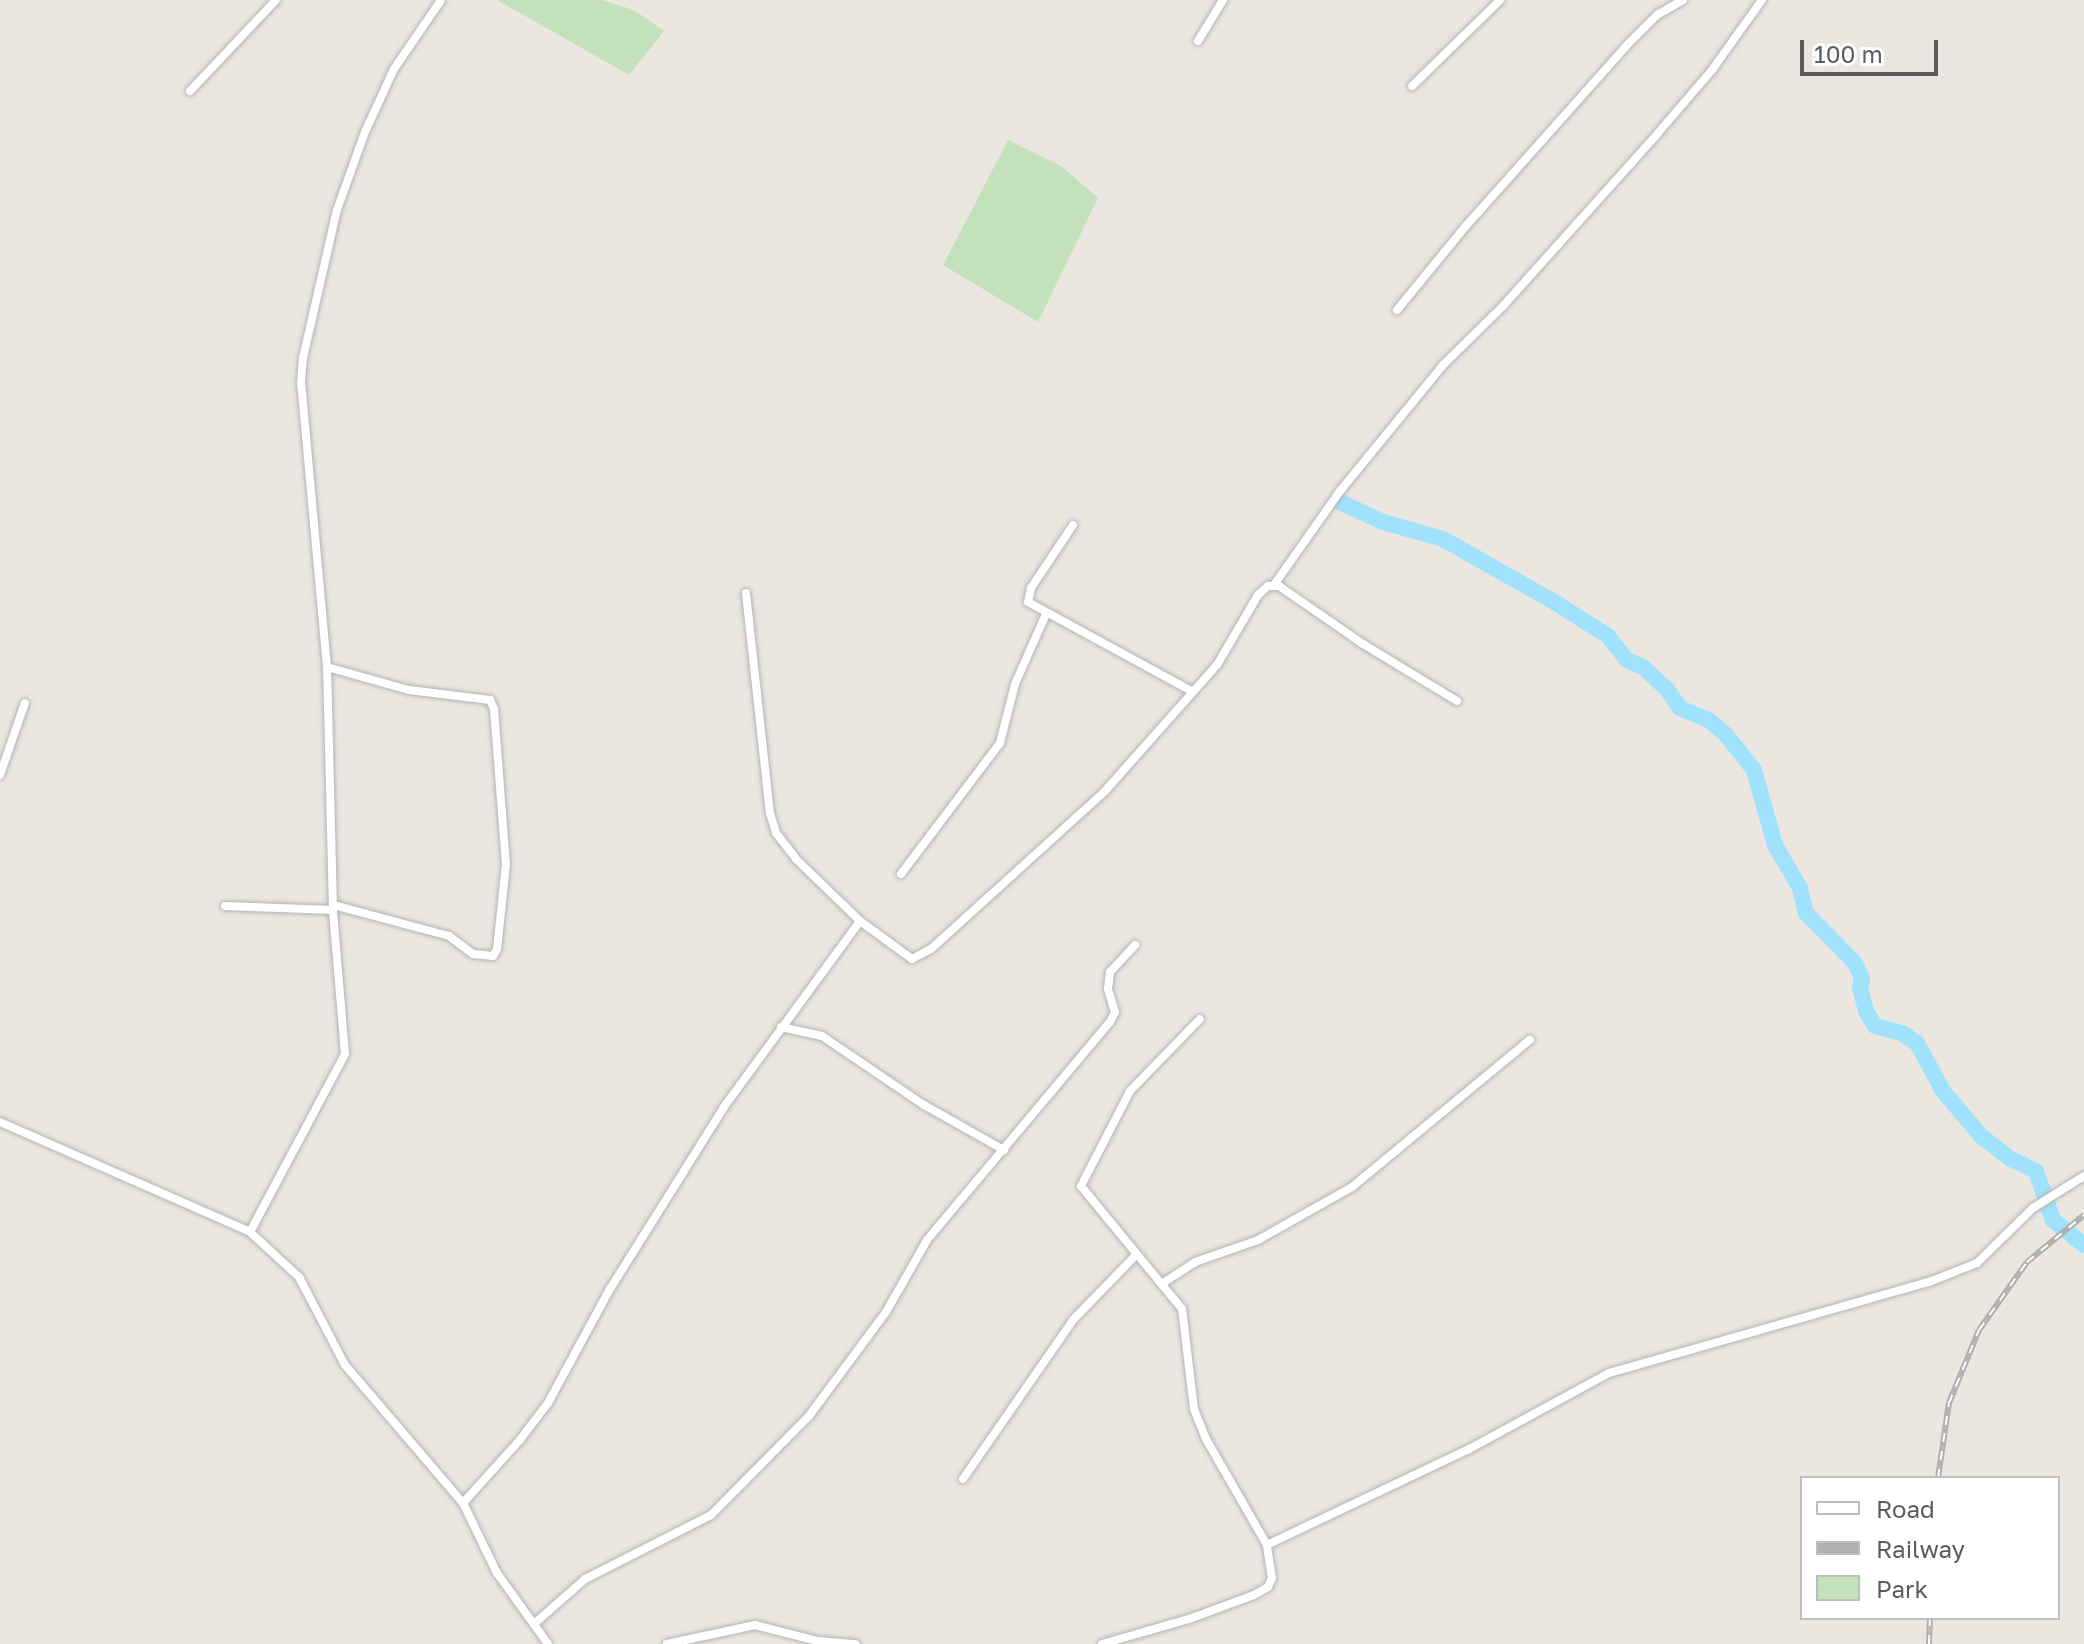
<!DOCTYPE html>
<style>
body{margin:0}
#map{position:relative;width:2084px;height:1644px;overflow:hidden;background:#ebe7e0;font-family:"Golos Text",sans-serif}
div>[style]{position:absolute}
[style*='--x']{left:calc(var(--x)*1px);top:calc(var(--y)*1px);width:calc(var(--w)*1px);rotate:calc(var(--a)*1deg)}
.green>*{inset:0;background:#c3e2bc}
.river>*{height:16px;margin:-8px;padding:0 8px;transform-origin:8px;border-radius:8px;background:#a0e2fb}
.roads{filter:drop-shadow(0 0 2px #b1b4b7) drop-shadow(0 0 2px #b1b4b7)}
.minor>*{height:8px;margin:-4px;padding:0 4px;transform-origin:4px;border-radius:4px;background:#fff}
.rail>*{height:6px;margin-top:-3px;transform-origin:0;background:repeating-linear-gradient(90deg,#fff 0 9px,#afb0b0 0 18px);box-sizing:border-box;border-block:2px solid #afb0b0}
span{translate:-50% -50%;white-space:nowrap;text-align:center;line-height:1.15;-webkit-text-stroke:6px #fff;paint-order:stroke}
.legend{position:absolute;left:1800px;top:1476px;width:260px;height:144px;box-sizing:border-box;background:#fff;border:2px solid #bdbebf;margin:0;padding:10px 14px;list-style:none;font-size:24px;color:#595d60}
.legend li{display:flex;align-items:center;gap:16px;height:40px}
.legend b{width:40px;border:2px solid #bdbebf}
.scale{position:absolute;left:1800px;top:40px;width:138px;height:36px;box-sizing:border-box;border:4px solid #595d60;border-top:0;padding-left:10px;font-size:24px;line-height:28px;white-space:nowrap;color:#595d60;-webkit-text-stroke:6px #fff;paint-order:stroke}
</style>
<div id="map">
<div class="green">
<i style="clip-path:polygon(497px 0,602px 0,634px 10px,664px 31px,629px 75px)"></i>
<i style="clip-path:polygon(1008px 140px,1061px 166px,1098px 198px,1038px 322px,943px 265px)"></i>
</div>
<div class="river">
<i style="--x:1338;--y:501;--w:50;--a:25"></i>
<i style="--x:1383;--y:522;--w:62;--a:15.8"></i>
<i style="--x:1443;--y:539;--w:130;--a:29.5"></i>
<i style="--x:1556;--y:603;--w:62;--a:32.4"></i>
<i style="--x:1608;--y:636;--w:31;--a:52"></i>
<i style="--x:1627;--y:660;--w:17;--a:24"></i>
<i style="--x:1643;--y:667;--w:33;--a:43"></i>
<i style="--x:1667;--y:689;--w:23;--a:56"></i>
<i style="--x:1680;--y:708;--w:33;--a:23"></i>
<i style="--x:1710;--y:721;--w:23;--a:41"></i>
<i style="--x:1727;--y:736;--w:43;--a:51.5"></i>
<i style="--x:1754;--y:770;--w:78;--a:74.4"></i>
<i style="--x:1775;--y:845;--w:50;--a:59.8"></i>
<i style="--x:1800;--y:888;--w:26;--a:77"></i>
<i style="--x:1806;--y:913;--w:70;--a:45.6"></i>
<i style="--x:1855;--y:963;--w:17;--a:65"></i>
<i style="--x:1862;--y:978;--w:10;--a:101"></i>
<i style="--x:1860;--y:988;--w:24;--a:75"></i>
<i style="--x:1866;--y:1011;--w:17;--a:59"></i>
<i style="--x:1875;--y:1026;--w:28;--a:15"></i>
<i style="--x:1902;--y:1033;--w:18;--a:34"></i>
<i style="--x:1917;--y:1043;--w:55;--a:61.6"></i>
<i style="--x:1943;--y:1091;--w:59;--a:49.8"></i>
<i style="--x:1981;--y:1136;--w:36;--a:38"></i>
<i style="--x:2009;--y:1158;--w:30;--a:26"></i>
<i style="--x:2036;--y:1171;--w:52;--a:70.9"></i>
<i style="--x:2053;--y:1220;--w:40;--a:39"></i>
</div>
<div class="roads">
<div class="minor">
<i style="--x:1198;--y:41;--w:48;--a:-58.6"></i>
<i style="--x:1412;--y:86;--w:123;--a:-44.3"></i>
<i style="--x:190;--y:91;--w:125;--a:-46.6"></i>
<i style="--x:1397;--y:310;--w:107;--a:-50.7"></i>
<i style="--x:1465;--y:227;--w:246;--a:-48.3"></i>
<i style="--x:1629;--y:43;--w:40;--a:-45"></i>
<i style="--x:1657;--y:15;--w:30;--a:-30"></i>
<i style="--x:1073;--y:525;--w:76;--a:123.7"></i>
<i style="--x:1031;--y:588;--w:14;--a:102"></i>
<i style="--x:1028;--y:602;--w:186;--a:28.6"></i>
<i style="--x:1274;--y:585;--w:115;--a:-54.9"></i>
<i style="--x:1340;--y:491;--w:163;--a:-50.7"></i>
<i style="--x:1443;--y:365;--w:84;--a:-44.5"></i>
<i style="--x:1503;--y:306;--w:232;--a:-48.1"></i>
<i style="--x:1658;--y:133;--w:83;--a:-49.4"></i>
<i style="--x:1712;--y:70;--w:86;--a:-54.5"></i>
<i style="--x:746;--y:593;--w:221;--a:83.8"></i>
<i style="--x:770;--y:813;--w:21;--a:73"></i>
<i style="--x:776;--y:833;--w:33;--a:52"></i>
<i style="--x:796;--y:859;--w:89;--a:44.1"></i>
<i style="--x:860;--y:921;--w:64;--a:36.2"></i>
<i style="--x:912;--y:959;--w:21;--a:-28"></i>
<i style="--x:931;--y:949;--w:235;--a:-42.2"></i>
<i style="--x:1105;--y:791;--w:169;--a:-48.4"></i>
<i style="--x:1217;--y:665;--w:81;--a:-59.6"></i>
<i style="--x:1258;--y:595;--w:13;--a:-42"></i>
<i style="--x:1268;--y:586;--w:11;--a:0"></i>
<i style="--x:1279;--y:586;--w:102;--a:34.6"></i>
<i style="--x:1363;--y:644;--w:110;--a:31.2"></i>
<i style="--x:327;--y:667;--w:85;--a:15.7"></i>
<i style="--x:409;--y:690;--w:82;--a:7"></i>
<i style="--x:490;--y:700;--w:10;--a:66"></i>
<i style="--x:494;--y:709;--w:155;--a:85.6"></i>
<i style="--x:506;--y:864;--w:85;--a:96"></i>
<i style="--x:497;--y:949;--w:8;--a:120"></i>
<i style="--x:493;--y:956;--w:20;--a:-174"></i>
<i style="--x:473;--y:954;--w:30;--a:-143"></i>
<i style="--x:449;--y:936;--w:120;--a:-165"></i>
<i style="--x:0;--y:775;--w:76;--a:-70.9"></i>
<i style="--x:901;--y:874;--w:164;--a:-52.9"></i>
<i style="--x:1000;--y:743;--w:61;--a:-75.7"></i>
<i style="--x:1015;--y:684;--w:77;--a:-66.1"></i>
<i style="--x:225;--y:906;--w:108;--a:2.1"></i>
<i style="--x:781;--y:1027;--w:42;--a:12.4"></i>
<i style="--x:822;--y:1036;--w:123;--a:34.1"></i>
<i style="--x:924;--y:1105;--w:92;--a:29.4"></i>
<i style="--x:0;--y:1122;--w:273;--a:23.7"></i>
<i style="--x:250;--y:1232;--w:67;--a:42.6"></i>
<i style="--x:299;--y:1277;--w:99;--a:62.4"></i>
<i style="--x:345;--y:1365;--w:182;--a:49.5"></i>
<i style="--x:463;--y:1503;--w:78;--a:64.1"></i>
<i style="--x:497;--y:1573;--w:87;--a:54.3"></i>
<i style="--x:250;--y:1232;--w:202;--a:-61.9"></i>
<i style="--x:345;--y:1054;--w:144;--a:-94.8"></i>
<i style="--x:333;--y:910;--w:243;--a:-91.4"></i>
<i style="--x:327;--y:667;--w:284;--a:-95.2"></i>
<i style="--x:301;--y:384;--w:26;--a:-86"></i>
<i style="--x:303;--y:358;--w:152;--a:-77.1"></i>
<i style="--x:337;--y:210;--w:83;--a:-70.3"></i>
<i style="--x:365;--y:132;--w:69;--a:-65.3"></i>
<i style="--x:394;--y:69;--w:83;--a:-55.7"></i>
<i style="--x:1163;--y:1283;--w:38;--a:-33"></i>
<i style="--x:1195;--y:1262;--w:67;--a:-19.2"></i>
<i style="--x:1258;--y:1240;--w:108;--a:-29.4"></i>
<i style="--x:1352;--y:1187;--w:231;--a:-39.6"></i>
<i style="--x:963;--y:1479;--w:193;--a:-55.3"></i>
<i style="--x:1073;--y:1320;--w:91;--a:-45.9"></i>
<i style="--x:463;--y:1503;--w:84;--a:-47.9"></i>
<i style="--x:519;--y:1441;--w:48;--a:-52.7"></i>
<i style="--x:548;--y:1403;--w:130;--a:-61.5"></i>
<i style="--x:610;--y:1289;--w:215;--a:-57.9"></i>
<i style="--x:724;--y:1107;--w:230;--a:-53.8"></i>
<i style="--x:1267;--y:1545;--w:224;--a:-25.4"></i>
<i style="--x:1469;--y:1449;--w:159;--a:-28.5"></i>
<i style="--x:1609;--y:1373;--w:333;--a:-15.9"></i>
<i style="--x:1929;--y:1282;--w:52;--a:-21.6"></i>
<i style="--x:1977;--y:1263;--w:78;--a:-44.5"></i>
<i style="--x:2033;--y:1208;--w:60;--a:-32.1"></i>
<i style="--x:534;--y:1624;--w:68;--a:-41.4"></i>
<i style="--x:585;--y:1579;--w:141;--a:-26.9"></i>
<i style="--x:711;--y:1515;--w:139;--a:-45.3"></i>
<i style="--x:809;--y:1416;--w:129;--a:-53.5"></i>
<i style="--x:886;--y:1312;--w:83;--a:-60.3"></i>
<i style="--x:927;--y:1240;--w:285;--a:-50"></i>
<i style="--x:1110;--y:1022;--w:11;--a:-63"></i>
<i style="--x:1115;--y:1012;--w:24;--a:-107"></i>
<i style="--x:1108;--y:989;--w:17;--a:-83"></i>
<i style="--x:1110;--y:972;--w:37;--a:-47"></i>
<i style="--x:667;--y:1644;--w:90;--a:-12.2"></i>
<i style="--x:755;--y:1625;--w:65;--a:14.3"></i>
<i style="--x:818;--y:1641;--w:38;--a:5"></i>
<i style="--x:1102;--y:1644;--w:94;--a:-16.1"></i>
<i style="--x:1192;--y:1618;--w:66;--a:-20.4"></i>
<i style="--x:1254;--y:1595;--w:16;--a:-30"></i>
<i style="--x:1268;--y:1587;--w:10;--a:-66"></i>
<i style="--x:1272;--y:1578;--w:33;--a:-99"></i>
<i style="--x:1267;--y:1545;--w:122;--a:-119.9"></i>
<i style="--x:1206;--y:1439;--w:32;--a:-112"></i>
<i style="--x:1194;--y:1409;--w:101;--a:-96.8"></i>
<i style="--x:1182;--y:1309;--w:159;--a:-129.4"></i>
<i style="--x:1081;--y:1186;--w:107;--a:-62.7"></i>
<i style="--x:1130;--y:1091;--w:100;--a:-45.8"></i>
</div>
</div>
<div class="rail">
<i style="--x:1938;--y:1478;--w:76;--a:-81.7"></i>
<i style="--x:1949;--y:1403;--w:79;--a:-67.7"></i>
<i style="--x:1979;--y:1330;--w:83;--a:-54.8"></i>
<i style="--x:2027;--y:1262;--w:74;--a:-39.5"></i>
<i style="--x:1929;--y:1644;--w:26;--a:-88"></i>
</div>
<ul class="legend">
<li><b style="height:10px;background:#fff"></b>Road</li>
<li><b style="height:10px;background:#afb0b0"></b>Railway</li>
<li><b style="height:22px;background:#c3e2bc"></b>Park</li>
</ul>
<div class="scale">100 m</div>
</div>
